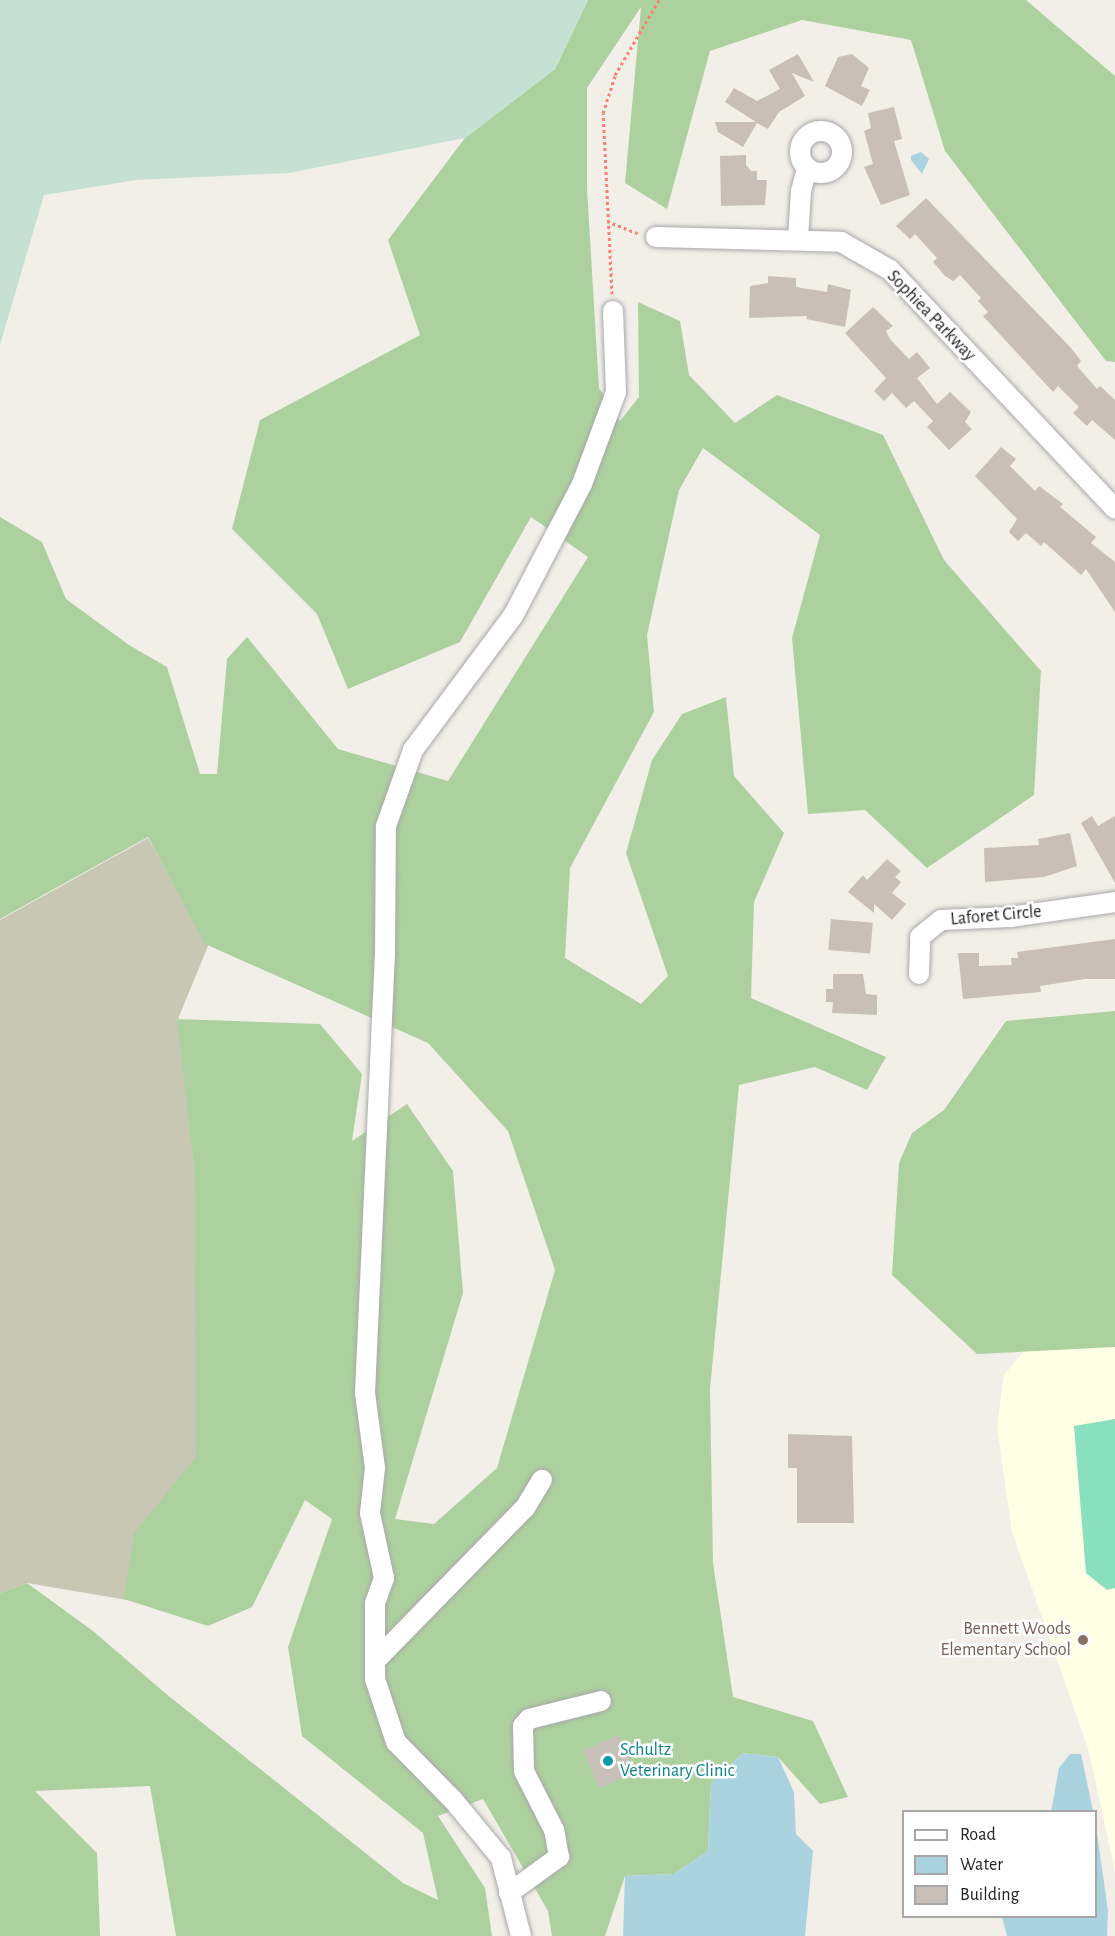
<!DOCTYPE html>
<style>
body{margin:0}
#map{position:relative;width:1115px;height:1936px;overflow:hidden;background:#f2efe9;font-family:"Alegreya Sans",sans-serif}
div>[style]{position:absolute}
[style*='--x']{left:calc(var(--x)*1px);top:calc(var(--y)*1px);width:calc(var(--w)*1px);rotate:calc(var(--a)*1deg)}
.education>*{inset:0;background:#ffffe5}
.construction>*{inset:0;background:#c7c7b4}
.forest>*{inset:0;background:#add19e}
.wetland>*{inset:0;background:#c6e0d4}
.pitch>*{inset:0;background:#88e0be}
.water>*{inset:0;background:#aad3df}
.building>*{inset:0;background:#c7bfb8;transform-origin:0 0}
.path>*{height:3px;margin-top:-1.5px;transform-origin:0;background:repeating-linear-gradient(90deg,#fa8072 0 3px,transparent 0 6px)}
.roads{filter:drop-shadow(0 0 2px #a9a9a9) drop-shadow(0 0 2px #a9a9a9)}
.minor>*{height:20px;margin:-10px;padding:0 10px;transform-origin:10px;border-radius:10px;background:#fff}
.minor>.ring{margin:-10px;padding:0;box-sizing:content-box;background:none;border:20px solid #fff;border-radius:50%}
.dots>*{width:16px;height:16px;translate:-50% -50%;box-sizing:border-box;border:3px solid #fff;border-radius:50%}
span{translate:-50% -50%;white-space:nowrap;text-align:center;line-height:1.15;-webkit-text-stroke:5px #fff;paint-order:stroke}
.street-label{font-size:18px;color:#222}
.education-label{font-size:18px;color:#785e54}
.right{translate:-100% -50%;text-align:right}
.culture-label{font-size:18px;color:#0d838f}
.left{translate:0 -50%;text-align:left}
.legend{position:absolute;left:902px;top:1810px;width:195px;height:108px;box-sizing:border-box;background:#fff;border:2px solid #a7a7a7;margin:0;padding:8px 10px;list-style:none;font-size:18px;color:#222}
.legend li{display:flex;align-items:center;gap:12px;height:30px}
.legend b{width:30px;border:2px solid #a7a7a7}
</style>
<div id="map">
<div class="education">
<i style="clip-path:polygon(1115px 1312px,1115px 1871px,1088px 1748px,1012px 1532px,997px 1426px,1004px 1375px,1033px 1340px)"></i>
</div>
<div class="construction">
<i style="clip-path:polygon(148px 838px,208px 946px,178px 1019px,195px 1176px,198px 1459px,127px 1600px,27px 1583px,0 1593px,0 920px)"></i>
</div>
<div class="forest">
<i style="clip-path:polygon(588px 0,1026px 0,1115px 76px,1115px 362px,1106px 361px,945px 151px,911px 40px,802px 20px,710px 51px,667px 209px,625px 183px,641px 7px,587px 88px,587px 188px,599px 388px,620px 421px,639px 397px,638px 302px,680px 321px,689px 375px,735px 423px,777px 395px,883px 435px,944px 560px,1041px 671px,1034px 795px,927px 868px,865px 810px,808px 814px,792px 638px,820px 535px,703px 448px,679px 490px,647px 635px,654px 712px,570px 868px,565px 958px,641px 1004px,668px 976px,626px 853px,652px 760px,682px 714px,726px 697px,734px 776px,784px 833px,754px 902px,751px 998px,886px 1057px,867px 1090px,815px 1067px,739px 1085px,710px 1389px,713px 1563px,733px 1697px,813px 1721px,848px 1797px,820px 1804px,778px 1757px,743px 1753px,711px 1783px,708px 1851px,674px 1874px,625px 1876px,605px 1936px,552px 1936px,548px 1911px,483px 1799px,438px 1816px,485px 1888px,492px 1936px,176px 1936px,150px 1786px,35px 1791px,97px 1853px,100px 1936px,0 1936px,0 1593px,27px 1583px,93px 1631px,165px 1693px,403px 1883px,438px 1900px,423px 1833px,302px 1736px,288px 1647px,332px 1519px,305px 1500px,252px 1607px,208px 1626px,124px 1599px,134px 1533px,196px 1457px,195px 1177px,177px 1019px,320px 1024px,362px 1074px,352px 1141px,407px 1104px,453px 1171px,463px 1293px,395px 1519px,434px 1524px,497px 1468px,555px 1270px,508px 1131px,428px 1043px,205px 944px,148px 837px,0 919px,0 517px,42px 542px,66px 599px,129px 645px,167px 667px,200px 774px,217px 774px,227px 659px,247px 637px,338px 749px,448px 781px,588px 557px,531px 517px,460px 642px,348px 689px,317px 614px,232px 529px,260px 420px,420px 335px,388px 240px,465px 138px,555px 69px)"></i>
<i style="clip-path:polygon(1115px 1011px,1115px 1347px,977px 1354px,892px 1275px,899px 1163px,912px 1133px,944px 1110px,1006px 1021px)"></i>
</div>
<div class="wetland">
<i style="clip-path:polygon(0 0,588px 0,555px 69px,465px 138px,289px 173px,136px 180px,44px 195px,0 345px)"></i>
</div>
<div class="pitch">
<i style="clip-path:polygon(1115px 1419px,1115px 1588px,1107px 1590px,1086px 1573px,1074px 1426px)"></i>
</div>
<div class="water">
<i style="clip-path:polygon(921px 152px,929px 159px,922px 174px,911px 160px,911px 156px)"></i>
<i style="clip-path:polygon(743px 1753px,778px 1757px,794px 1792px,796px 1834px,813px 1851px,805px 1936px,623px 1936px,625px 1876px,674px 1874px,708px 1851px,711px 1783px)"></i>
<i style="clip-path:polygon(1070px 1754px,1081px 1754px,1093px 1811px,1051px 1811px,1059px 1768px)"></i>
<i style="clip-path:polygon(1096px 1826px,1108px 1911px,1107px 1936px,1007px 1936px,1002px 1917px,1096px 1916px)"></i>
</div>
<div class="building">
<i style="clip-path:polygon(798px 54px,814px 82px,792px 73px,805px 96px,779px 112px,768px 129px,757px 123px,743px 147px,718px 132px,715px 122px,756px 122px,725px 102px,734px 88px,757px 101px,780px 89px,769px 70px)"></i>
<i style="clip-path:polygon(852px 54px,869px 68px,861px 86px,870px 90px,862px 106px,825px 86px,838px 57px)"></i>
<i style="clip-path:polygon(894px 107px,902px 139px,894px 141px,910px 195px,881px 205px,864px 167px,873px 164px,864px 131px,871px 128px,868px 113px)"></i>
<i style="clip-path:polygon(746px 155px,746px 165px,751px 171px,757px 171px,757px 180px,767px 180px,765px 205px,721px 206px,720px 156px)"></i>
<i style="clip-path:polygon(926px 198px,1071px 348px,1081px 361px,1077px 366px,1097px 389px,1100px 386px,1115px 400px,1115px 440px,1092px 420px,1087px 426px,1073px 413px,1079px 407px,1058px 386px,1053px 392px,983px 316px,988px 312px,978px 301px,981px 298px,960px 275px,953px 281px,945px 276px,933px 262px,937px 258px,915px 234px,910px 239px,896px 226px)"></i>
<i style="clip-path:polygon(768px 276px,796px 278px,796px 287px,827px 292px,828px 284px,851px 290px,845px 327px,806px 319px,807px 316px,749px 318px,750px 286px,768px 283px)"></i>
<i style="clip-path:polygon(873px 307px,893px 326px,886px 331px,890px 339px,909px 359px,917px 352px,930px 368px,917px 378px,937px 404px,950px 392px,971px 412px,965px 422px,972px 429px,949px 450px,927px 427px,933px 421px,914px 401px,906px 408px,892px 393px,884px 401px,874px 391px,886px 378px,845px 333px)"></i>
<i style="clip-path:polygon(1001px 447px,1016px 459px,1010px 466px,1035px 491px,1039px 486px,1063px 504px,1060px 507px,1096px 537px,1091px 543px,1115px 562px,1115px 612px,1086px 569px,1081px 575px,1044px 542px,1041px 546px,1026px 533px,1018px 541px,1009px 532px,1017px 519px,975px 476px)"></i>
<i style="clip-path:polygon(1092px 816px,1098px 826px,1115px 816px,1115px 883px,1081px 823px)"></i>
<i style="clip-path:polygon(1070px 833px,1077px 866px,1044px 877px,985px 882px,984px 848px,1039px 845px,1038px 839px)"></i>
<i style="clip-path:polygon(887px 859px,901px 871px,895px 877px,901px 882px,892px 893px,906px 904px,892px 920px,874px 904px,874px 913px,848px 892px,863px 875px,867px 880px)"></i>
<i style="left:831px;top:919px;width:42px;height:31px;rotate:5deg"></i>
<i style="clip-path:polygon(1115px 939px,1115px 979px,1085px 979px,1040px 986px,1041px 992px,963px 999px,958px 953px,979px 953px,979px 966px,1012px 965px,1011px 958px,1018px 958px,1017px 952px)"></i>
<i style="clip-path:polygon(833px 974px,863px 974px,866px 994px,877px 995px,877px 1015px,832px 1013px,833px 1002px,826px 1002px,826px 989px,833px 989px)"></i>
<i style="clip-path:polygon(788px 1434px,852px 1436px,854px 1523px,797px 1523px,797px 1468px,788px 1468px)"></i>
<i style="left:619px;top:1735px;width:41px;height:39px;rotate:67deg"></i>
</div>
<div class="path">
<i style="--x:607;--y:221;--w:35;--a:22"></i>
<i style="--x:612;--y:294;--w:181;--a:-92.8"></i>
<i style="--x:603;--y:113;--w:40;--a:-72"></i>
<i style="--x:615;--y:75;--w:87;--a:-59.6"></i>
</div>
<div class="roads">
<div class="minor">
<i class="ring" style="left:800px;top:131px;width:22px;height:22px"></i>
<i style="--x:656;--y:237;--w:185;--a:1.5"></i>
<i style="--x:841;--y:242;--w:56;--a:29.7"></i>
<i style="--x:890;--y:270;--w:328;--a:46.7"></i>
<i style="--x:798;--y:239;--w:48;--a:-86.4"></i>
<i style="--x:801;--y:191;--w:24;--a:-75"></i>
<i style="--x:919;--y:974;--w:37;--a:-88"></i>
<i style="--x:920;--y:937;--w:27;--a:-39"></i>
<i style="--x:941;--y:920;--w:69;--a:-2.5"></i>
<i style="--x:1010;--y:917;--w:106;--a:-8.1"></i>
<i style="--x:375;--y:1661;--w:214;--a:-45.6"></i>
<i style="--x:525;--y:1508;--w:33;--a:-59"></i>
<i style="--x:509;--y:1893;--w:62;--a:-35.8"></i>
<i style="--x:559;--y:1857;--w:27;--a:-100"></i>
<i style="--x:554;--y:1830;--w:66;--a:-117"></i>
<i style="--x:524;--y:1771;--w:45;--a:-91.3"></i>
<i style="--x:523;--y:1726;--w:9;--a:-49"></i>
<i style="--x:529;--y:1719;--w:74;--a:-14"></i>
<i style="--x:521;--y:1936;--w:81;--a:-104.4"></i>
<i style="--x:501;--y:1858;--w:75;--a:-129.6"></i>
<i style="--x:453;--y:1800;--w:81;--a:-134.5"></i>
<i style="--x:396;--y:1742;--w:66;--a:-108.4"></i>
<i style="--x:375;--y:1679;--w:76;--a:-90"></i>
<i style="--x:375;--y:1603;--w:27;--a:-70"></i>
<i style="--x:384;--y:1578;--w:66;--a:-102.2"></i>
<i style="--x:370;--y:1513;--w:45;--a:-83.7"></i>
<i style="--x:375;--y:1468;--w:76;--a:-97.6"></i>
<i style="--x:365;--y:1393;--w:437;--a:-87.4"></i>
<i style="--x:385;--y:956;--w:130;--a:-89.6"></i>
<i style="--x:386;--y:826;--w:81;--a:-70.4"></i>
<i style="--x:413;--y:750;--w:167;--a:-53.3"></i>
<i style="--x:513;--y:616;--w:149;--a:-62.4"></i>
<i style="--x:582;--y:484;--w:98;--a:-69.7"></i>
<i style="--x:616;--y:392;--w:81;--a:-92.1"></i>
</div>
</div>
<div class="dots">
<i style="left:1083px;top:1640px;background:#8d6e63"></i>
<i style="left:608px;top:1761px;background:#0f9aa8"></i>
</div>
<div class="street-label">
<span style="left:931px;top:316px;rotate:46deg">Sophiea Parkway</span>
<span style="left:996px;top:916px;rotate:-5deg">Laforet Circle</span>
</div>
<div class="education-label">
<span class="right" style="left:1071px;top:1640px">Bennett Woods<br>Elementary School</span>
</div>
<div class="culture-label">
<span class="left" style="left:620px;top:1761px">Schultz<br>Veterinary Clinic</span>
</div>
<ul class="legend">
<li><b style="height:8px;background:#fff"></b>Road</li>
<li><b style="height:16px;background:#aad3df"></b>Water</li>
<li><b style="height:16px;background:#c7bfb8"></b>Building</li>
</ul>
</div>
